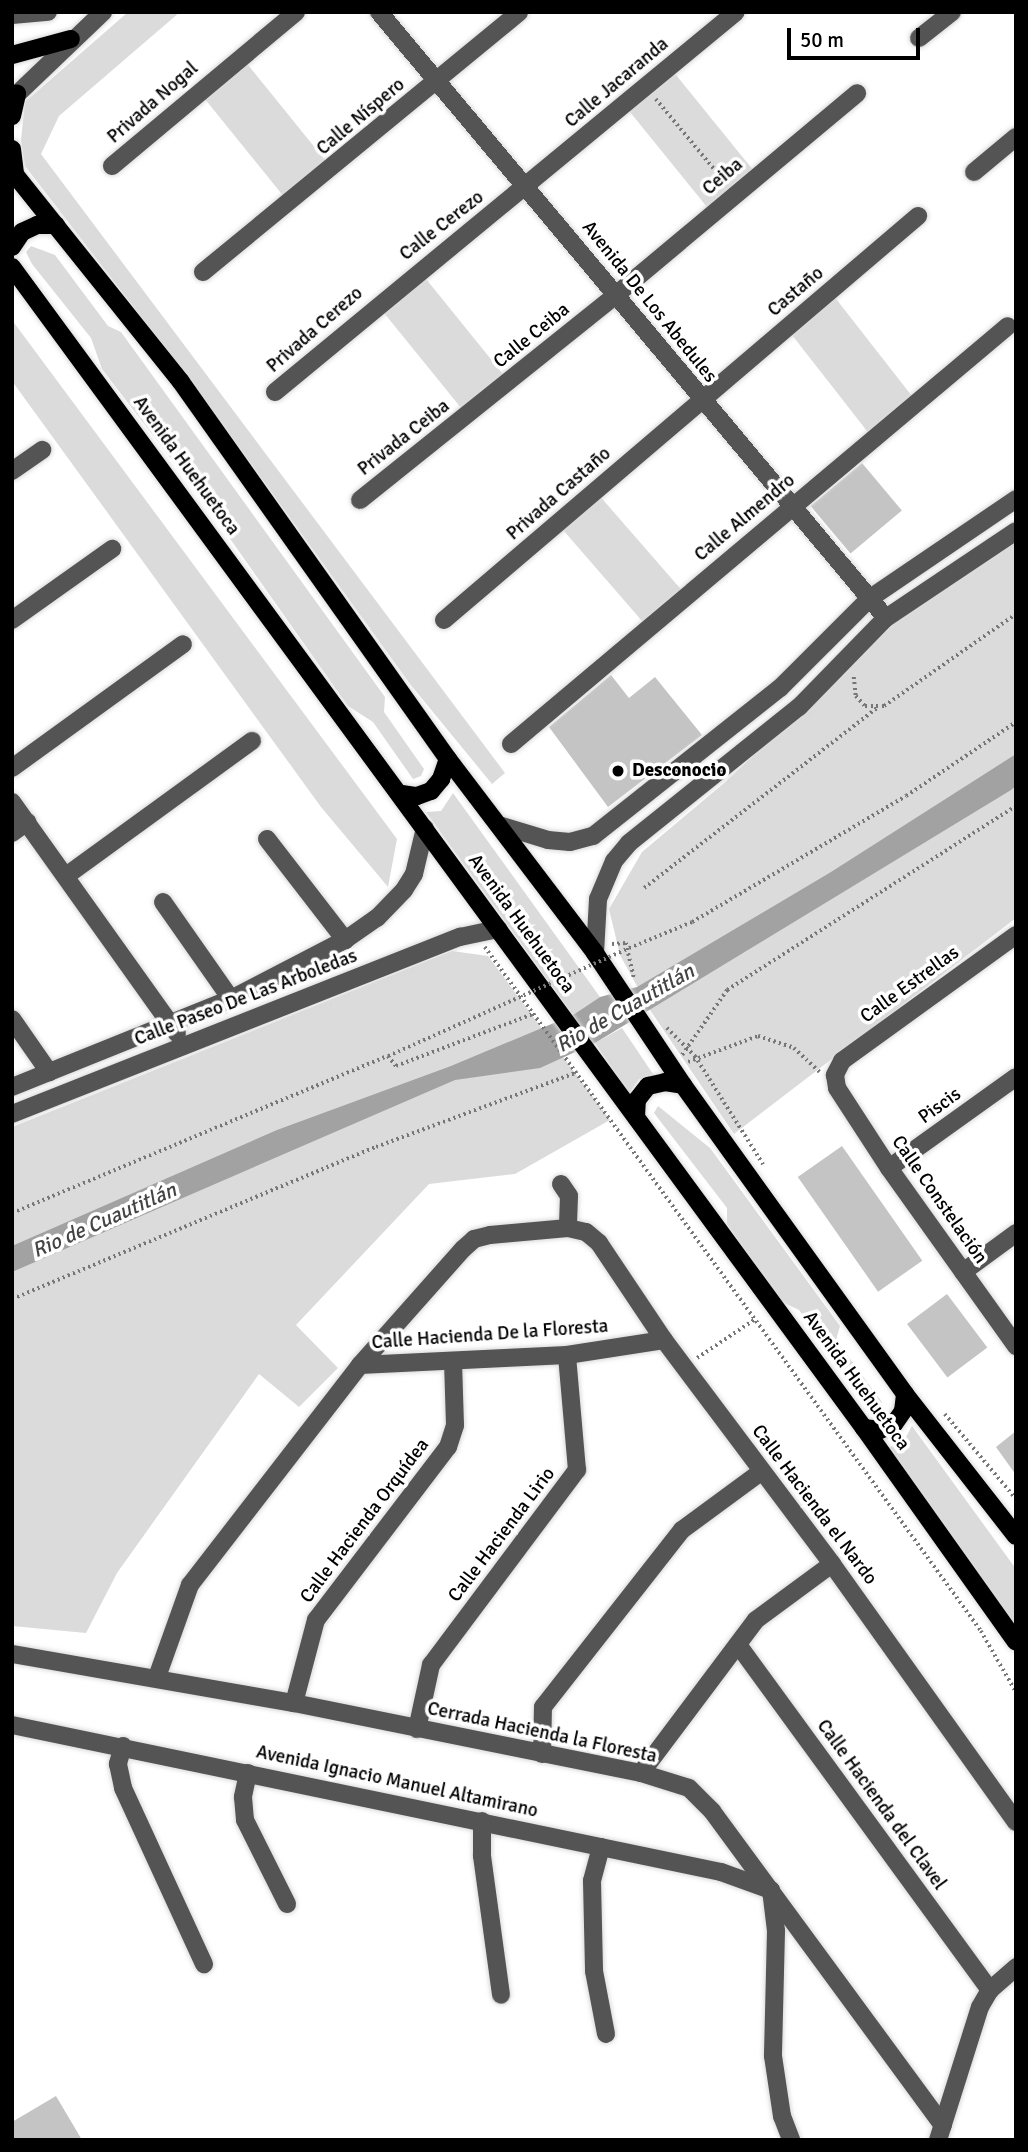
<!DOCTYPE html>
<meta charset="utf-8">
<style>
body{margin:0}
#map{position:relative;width:1028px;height:2152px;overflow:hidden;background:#fff;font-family:Signika,sans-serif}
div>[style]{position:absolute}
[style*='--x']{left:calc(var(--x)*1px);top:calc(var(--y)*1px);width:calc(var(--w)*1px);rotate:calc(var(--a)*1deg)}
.green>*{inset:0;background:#dbdbdb;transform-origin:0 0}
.water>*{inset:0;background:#a2a2a2}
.building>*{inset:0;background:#c4c4c4;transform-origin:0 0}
.path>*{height:3.5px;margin-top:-1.75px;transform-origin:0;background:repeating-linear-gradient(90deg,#767676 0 2px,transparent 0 5.5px)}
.roads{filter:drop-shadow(0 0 2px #dbdbdb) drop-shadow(0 0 2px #dbdbdb)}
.minor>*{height:18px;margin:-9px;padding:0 9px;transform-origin:9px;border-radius:9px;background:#545454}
.major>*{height:18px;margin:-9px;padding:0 9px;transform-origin:9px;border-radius:9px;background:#000}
.path-bridge>*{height:3.5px;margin-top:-1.75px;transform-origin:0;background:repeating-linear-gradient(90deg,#767676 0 2px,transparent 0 5.5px)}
.dots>*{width:19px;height:19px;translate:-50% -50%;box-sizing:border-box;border:4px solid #fff;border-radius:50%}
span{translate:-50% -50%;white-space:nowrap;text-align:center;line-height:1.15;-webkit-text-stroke:7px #fff;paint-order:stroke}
.street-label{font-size:19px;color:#000}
.poi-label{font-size:19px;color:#000;font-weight:700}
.left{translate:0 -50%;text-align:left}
.water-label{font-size:21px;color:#434343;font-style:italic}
.frame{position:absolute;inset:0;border:14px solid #000;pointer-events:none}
.scale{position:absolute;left:787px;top:28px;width:133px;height:32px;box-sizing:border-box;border:4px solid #000;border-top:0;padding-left:9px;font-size:21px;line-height:24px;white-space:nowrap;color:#000;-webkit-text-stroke:5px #fff;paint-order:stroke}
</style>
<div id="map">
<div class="green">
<i style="clip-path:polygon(128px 12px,180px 12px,59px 116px,41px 154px,505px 773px,492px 784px,410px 684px,200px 393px,25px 166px,21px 140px,25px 102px)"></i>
<i style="left:244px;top:60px;width:134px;height:55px;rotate:51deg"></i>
<i style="left:672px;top:70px;width:132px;height:59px;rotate:51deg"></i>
<i style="clip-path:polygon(31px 246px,55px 255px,108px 326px,121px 332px,385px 697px,384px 712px,424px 769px,421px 776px,413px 779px,373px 722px,348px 706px,207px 506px,102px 369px,91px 338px,32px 264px,26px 252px)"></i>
<i style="left:422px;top:274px;width:134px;height:54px;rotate:51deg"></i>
<i style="left:833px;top:295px;width:131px;height:57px;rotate:52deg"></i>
<i style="clip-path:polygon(12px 320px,397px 839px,388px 887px,321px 807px,12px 381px)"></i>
<i style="left:598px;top:494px;width:128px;height:50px;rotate:49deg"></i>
<i style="clip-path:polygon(1016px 541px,1016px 918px,734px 1134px,650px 1010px,620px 955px,609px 909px,642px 852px,723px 784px,909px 610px)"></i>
<i style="clip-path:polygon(453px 793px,600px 997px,573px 1015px,426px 812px,441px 811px)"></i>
<i style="clip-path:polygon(452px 951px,488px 956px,610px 1120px,515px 1174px,429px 1184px,296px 1325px,338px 1368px,299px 1407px,259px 1374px,117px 1573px,86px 1633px,12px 1626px,12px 1127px)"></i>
<i style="clip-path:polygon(622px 1028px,655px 1077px,639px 1079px,629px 1093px,595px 1043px)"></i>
<i style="clip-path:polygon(658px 1106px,710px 1148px,840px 1326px,836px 1340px,882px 1402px,879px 1409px,872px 1410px,799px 1310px,780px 1301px,727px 1224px,727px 1208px,654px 1113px)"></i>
<i style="clip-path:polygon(912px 1426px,1016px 1569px,1016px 1627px,886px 1447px,901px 1446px)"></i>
</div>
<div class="water">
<i style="clip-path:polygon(1016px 754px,1016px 786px,1011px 790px,595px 1043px,540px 1068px,455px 1080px,12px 1272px,12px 1246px,277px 1130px,451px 1066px,573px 1015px,600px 997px,637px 987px,831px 872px)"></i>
</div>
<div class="building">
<i style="left:862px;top:463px;width:62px;height:67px;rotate:50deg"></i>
<i style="clip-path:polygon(611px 675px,629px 698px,655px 677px,702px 735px,608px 807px,549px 727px)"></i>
<i style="left:842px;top:1146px;width:140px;height:54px;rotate:55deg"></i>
<i style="left:947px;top:1294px;width:67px;height:50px;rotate:53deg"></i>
<i style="clip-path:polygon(1016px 1431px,1016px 1475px,996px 1447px)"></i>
<i style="clip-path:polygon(56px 2096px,82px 2140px,12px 2140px,12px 2122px)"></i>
</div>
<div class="path">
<i style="--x:656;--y:99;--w:108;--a:50.3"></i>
<i style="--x:854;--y:677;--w:19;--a:84"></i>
<i style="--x:856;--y:696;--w:13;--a:48"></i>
<i style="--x:865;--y:706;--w:19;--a:0"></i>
<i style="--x:884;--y:706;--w:161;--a:-34.9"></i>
<i style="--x:644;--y:888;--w:294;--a:-37.7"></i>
<i style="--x:612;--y:944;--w:14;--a:-4"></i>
<i style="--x:626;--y:943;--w:36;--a:77"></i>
<i style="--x:485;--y:947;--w:845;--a:54.05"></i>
<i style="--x:981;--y:1631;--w:70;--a:60.2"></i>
<i style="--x:629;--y:948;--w:68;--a:-22.4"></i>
<i style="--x:692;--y:922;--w:248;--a:-30.5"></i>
<i style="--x:906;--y:796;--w:133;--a:-33.9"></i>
<i style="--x:667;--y:1028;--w:40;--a:45"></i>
<i style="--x:695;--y:1056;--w:128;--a:57.8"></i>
<i style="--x:682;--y:1055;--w:79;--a:-55.3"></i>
<i style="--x:727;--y:990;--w:343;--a:-32.5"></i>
<i style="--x:688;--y:1062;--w:75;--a:-20.4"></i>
<i style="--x:758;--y:1036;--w:38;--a:18"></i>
<i style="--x:794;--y:1048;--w:35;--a:43"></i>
<i style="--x:12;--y:1213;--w:407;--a:-22.7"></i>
<i style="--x:388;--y:1056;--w:13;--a:51"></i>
<i style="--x:396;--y:1066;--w:147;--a:-20.8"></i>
<i style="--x:12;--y:1299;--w:394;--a:-22.7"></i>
<i style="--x:376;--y:1147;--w:215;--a:-20.4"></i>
<i style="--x:697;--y:1358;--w:69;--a:-33.7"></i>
<i style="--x:945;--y:1414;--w:111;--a:50.1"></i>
</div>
<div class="roads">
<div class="minor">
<i style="--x:379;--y:12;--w:790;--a:50.08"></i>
<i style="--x:12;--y:15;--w:36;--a:-5"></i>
<i style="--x:919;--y:38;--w:42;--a:-38.2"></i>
<i style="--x:12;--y:99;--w:126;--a:-43.7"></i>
<i style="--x:112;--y:166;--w:240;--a:-39.9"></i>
<i style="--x:974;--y:172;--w:55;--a:-39.8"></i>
<i style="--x:203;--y:272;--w:409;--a:-39.4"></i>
<i style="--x:275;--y:392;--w:597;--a:-39.5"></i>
<i style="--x:12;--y:471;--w:37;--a:-35"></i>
<i style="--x:360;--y:500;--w:329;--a:-38.7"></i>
<i style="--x:617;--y:294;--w:313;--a:-39.9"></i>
<i style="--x:12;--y:620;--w:123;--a:-35.4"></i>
<i style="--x:444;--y:620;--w:623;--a:-40.44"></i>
<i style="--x:511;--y:744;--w:649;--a:-40.07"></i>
<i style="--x:12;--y:768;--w:211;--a:-35.9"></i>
<i style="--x:12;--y:802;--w:284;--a:54.5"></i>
<i style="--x:499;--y:825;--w:51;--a:17"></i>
<i style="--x:548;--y:840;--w:22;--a:5"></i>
<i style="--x:570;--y:842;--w:24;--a:-15"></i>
<i style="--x:593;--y:836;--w:238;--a:-38.4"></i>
<i style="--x:780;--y:688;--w:126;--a:-45"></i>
<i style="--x:869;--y:599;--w:178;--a:-34.2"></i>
<i style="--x:12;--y:833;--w:19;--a:-36"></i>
<i style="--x:267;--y:839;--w:128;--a:52.3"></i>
<i style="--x:66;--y:876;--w:230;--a:-36"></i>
<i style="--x:163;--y:902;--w:118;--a:55"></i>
<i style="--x:1016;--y:935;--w:215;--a:144.1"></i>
<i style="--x:842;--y:1061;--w:16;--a:117"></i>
<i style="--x:835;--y:1075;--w:13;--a:81"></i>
<i style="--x:837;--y:1088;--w:95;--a:57"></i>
<i style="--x:889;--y:1168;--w:219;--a:54.5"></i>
<i style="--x:595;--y:953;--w:54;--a:-86.8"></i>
<i style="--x:598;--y:899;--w:41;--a:-67.2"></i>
<i style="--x:614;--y:861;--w:23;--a:-50"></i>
<i style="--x:629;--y:843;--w:218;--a:-38.7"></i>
<i style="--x:799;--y:707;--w:124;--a:-45.7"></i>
<i style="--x:886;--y:618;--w:156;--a:-33.8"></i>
<i style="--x:12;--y:1019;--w:65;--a:55.1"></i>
<i style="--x:12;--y:1087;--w:236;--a:-21.9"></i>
<i style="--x:231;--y:999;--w:128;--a:-27.4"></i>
<i style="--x:345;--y:940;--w:39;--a:-35"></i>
<i style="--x:377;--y:918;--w:39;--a:-46"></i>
<i style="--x:404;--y:890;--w:19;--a:-58"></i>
<i style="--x:414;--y:874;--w:47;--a:-76.6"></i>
<i style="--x:12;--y:1114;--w:482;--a:-21.6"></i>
<i style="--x:460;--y:937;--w:39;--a:-12"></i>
<i style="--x:889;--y:1168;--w:156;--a:-35.6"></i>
<i style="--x:561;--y:1184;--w:14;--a:56"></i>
<i style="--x:569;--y:1196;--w:32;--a:92"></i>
<i style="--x:963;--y:1272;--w:66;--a:-36.3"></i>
<i style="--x:360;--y:1365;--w:207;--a:-2.8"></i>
<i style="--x:567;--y:1355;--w:98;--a:-8.8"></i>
<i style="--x:739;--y:1646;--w:426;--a:53.9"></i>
<i style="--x:12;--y:1654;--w:286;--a:9.9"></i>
<i style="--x:294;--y:1703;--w:354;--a:11.4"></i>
<i style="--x:641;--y:1773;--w:50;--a:17.4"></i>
<i style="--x:689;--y:1788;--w:33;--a:45"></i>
<i style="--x:712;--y:1811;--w:390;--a:53.7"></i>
<i style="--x:157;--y:1677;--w:98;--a:-70.3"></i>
<i style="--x:190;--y:1585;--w:278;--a:-52.3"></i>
<i style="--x:360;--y:1365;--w:155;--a:-48.4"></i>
<i style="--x:463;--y:1249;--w:15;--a:-42"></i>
<i style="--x:474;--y:1239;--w:16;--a:-14"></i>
<i style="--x:490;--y:1235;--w:78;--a:-5.1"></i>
<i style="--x:568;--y:1228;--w:18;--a:13"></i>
<i style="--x:586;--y:1232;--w:17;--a:40"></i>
<i style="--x:599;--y:1243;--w:117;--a:56.2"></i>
<i style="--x:664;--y:1340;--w:280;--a:53.1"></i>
<i style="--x:832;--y:1564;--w:317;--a:54.5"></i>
<i style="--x:294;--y:1703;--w:86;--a:-75.2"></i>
<i style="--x:316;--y:1620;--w:218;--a:-52.7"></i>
<i style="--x:448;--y:1447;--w:23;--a:-72"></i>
<i style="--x:455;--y:1425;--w:63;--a:-91.8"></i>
<i style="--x:12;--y:1725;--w:724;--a:11.71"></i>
<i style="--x:721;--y:1872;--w:53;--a:19.8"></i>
<i style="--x:417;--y:1729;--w:66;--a:-77.7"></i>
<i style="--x:431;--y:1665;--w:244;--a:-53.2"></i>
<i style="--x:577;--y:1470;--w:115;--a:-95"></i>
<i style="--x:123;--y:1746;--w:19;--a:106"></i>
<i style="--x:118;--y:1764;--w:25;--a:78"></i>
<i style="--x:123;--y:1788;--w:194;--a:65.3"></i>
<i style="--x:542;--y:1754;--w:47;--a:-88.8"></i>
<i style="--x:543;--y:1707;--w:225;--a:-51.9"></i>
<i style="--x:682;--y:1530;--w:99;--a:-36.4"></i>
<i style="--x:248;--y:1773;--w:25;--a:102"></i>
<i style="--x:243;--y:1797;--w:23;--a:85"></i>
<i style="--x:245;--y:1820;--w:94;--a:63.4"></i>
<i style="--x:641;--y:1773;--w:191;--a:-53.1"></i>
<i style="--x:756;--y:1620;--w:94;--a:-36.4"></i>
<i style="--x:482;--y:1821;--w:35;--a:90"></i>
<i style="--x:482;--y:1856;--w:140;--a:82.2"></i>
<i style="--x:601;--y:1847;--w:35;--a:105"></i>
<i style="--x:592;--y:1881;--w:90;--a:88.7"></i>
<i style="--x:594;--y:1971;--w:64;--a:79.2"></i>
<i style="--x:771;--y:1890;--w:41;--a:83"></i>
<i style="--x:776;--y:1931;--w:125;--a:91.4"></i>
<i style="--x:773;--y:2056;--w:61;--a:81.5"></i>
<i style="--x:782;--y:2116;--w:26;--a:69"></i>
<i style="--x:938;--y:2140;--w:139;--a:-72.5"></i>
<i style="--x:980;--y:2007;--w:20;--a:-60"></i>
<i style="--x:990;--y:1990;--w:35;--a:-41"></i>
</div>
<div class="major">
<i style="--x:12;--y:55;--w:61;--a:-15.2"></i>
<i style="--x:12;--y:116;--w:23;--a:-77"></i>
<i style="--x:12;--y:149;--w:25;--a:83"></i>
<i style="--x:12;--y:171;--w:270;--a:51.3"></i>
<i style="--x:181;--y:382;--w:462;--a:54.7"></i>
<i style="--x:448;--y:759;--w:243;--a:52.8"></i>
<i style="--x:595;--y:953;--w:159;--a:56.3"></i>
<i style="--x:683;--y:1085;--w:380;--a:54.3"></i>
<i style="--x:905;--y:1394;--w:180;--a:52"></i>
<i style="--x:12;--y:247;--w:18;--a:-56"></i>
<i style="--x:22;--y:232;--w:17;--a:-25"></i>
<i style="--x:37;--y:225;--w:19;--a:0"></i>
<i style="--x:12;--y:267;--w:1440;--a:53.73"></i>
<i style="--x:864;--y:1428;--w:262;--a:54.6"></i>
<i style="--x:402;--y:794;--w:15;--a:8"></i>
<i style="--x:417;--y:796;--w:15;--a:-20"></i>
<i style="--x:431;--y:791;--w:16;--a:-50"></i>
<i style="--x:441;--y:779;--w:21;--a:-71"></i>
<i style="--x:636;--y:1117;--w:17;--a:-87"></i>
<i style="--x:637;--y:1100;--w:18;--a:-52"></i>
<i style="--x:648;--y:1086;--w:17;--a:-13"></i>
<i style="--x:665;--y:1082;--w:18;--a:9"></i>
<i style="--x:864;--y:1428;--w:16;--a:7"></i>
<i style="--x:880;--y:1430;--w:15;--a:-23"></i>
<i style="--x:894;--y:1424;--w:16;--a:-55"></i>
<i style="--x:903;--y:1411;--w:17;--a:-83"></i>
</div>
</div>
<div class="path-bridge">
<i style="--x:388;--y:1056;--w:264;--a:-24.1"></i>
</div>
<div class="dots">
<i style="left:618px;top:771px;background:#000"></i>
</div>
<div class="street-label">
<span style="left:617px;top:83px;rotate:-40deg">Calle Jacaranda</span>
<span style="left:153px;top:103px;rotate:-41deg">Privada Nogal</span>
<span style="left:361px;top:117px;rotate:-40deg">Calle Níspero</span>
<span style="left:723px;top:177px;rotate:-40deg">Ceiba</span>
<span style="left:442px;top:226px;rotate:-38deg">Calle Cerezo</span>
<span style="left:796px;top:292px;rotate:-40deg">Castaño</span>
<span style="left:649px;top:302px;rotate:51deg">Avenida De Los Abedules</span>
<span style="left:315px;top:330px;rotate:-41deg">Privada Cerezo</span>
<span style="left:532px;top:336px;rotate:-39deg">Calle Ceiba</span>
<span style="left:404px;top:438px;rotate:-38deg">Privada Ceiba</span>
<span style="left:186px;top:466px;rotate:54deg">Avenida Huehuetoca</span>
<span style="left:559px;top:494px;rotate:-41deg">Privada Castaño</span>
<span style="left:745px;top:518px;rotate:-40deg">Calle Almendro</span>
<span style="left:521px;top:924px;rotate:54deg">Avenida Huehuetoca</span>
<span style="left:910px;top:985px;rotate:-36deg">Calle Estrellas</span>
<span style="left:246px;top:998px;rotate:-21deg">Calle Paseo De Las Arboledas</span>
<span style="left:940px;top:1106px;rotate:-36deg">Piscis</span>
<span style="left:939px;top:1200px;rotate:55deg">Calle Constelación</span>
<span style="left:490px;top:1335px;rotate:-4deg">Calle Hacienda De la Floresta</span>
<span style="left:856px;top:1381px;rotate:54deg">Avenida Huehuetoca</span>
<span style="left:814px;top:1505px;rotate:53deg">Calle Hacienda el Nardo</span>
<span style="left:365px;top:1521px;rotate:-53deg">Calle Hacienda Orquídea</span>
<span style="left:502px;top:1535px;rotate:-53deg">Calle Hacienda Lirio</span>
<span style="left:542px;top:1733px;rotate:12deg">Cerrada Hacienda la Floresta</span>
<span style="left:397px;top:1782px;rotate:12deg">Avenida Ignacio Manuel Altamirano</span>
<span style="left:881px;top:1805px;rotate:54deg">Calle Hacienda del Clavel</span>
</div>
<div class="poi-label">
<span class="left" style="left:632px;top:771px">Desconocio</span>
</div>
<div class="water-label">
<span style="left:625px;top:1008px;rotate:-30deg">Rio de Cuautitlán</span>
<span style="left:104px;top:1220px;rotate:-24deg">Rio de Cuautitlán</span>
</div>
<div class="frame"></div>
<div class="scale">50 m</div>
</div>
